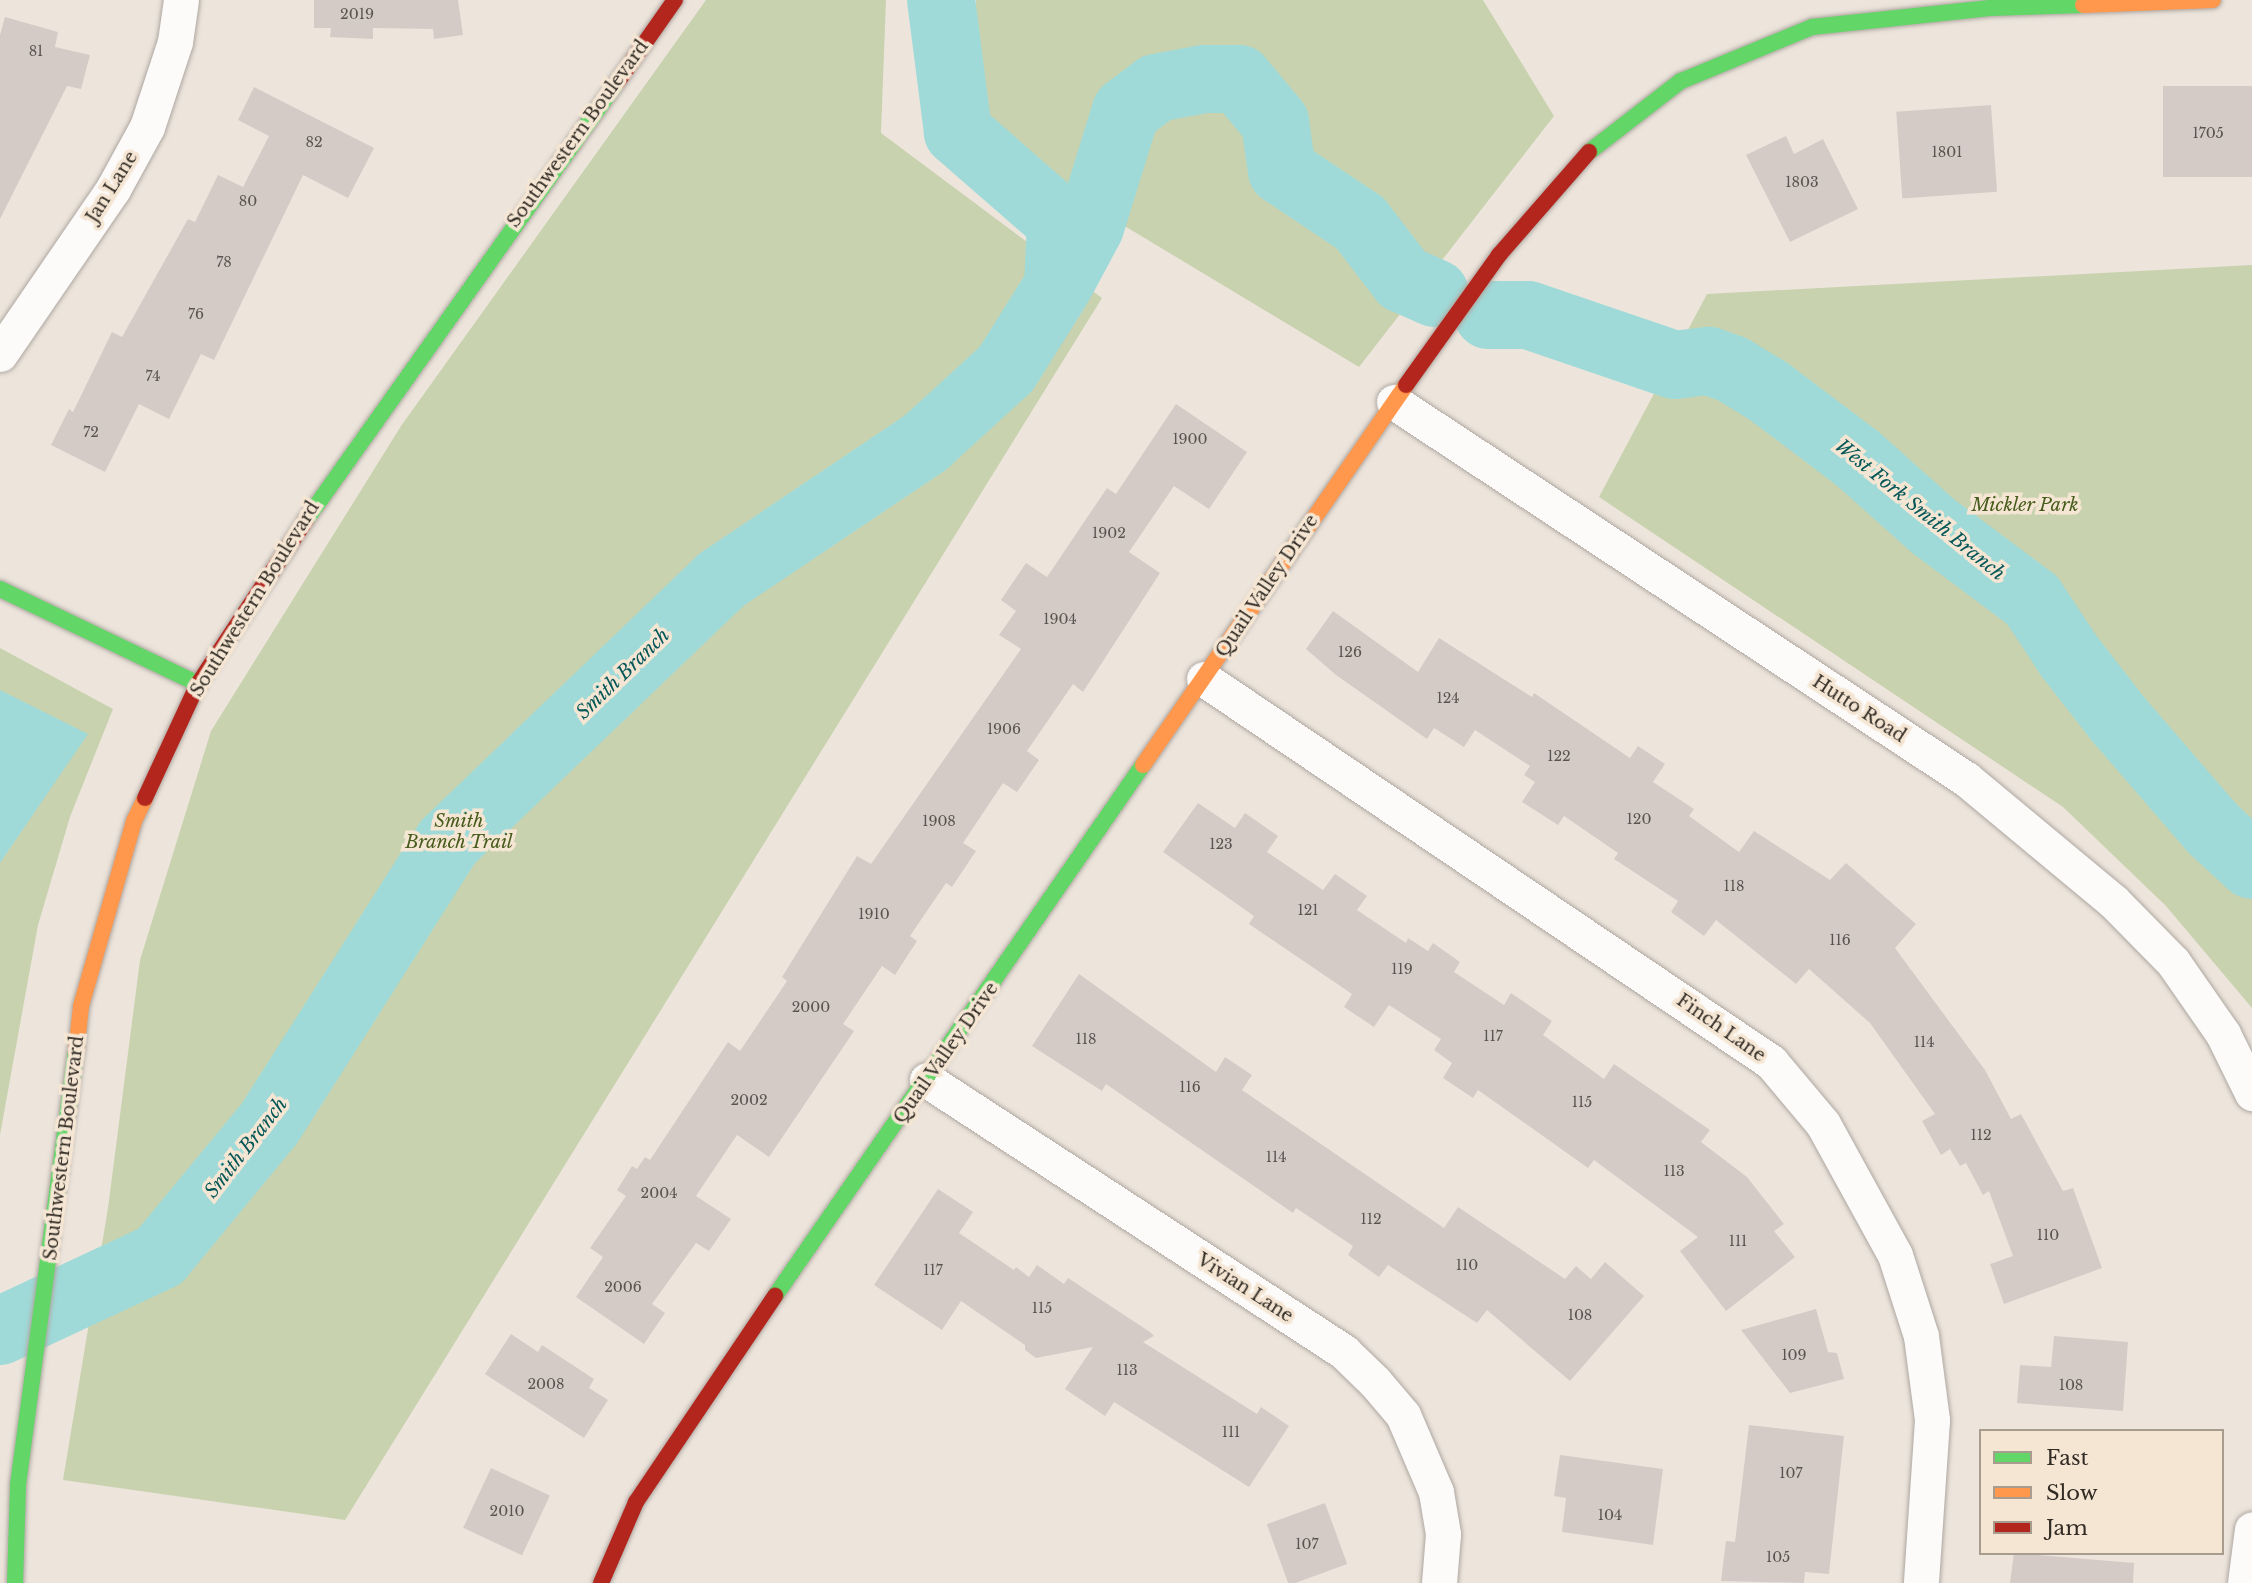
<!DOCTYPE html>
<style>
body{margin:0}
#map{position:relative;width:2252px;height:1583px;overflow:hidden;background:#ede5dc;font-family:"Libre Baskerville",serif}
div>[style]{position:absolute}
[style*='--x']{left:calc(var(--x)*1px);top:calc(var(--y)*1px);width:calc(var(--w)*1px);rotate:calc(var(--a)*1deg)}
.green>*{inset:0;background:#c9d2af}
.water>*{inset:0;background:#9fdad8}
.river>*{height:68px;margin:-34px;padding:0 34px;transform-origin:34px;border-radius:34px;background:#9fdad8}
.building>*{inset:0;background:#d4cbc7;transform-origin:0 0}
.roads{filter:drop-shadow(0 0 2px #aea7a1) drop-shadow(0 0 2px #aea7a1)}
.street>*{height:35px;margin:-17.5px;padding:0 17.5px;transform-origin:17.5px;border-radius:17.5px;background:#fcfbfa}
.fast>*{height:16px;margin:-8px;padding:0 8px;transform-origin:8px;border-radius:8px;background:#63d668}
.slow>*{height:16px;margin:-8px;padding:0 8px;transform-origin:8px;border-radius:8px;background:#ff974d}
.jam>*{height:16px;margin:-8px;padding:0 8px;transform-origin:8px;border-radius:8px;background:#b3261e}
span{translate:-50% -50%;white-space:nowrap;text-align:center;line-height:1.15;-webkit-text-stroke:7px #f5e6d4;paint-order:stroke}
.number-label{font-size:14px;color:#5a544e}
.number-label span{-webkit-text-stroke-width:0}
.street-label{font-size:18px;color:#322c25}
.park-label{font-size:18px;color:#475c1c;font-style:italic}
.water-label{font-size:19px;color:#055758;font-style:italic}
.legend{position:absolute;left:1979px;top:1429px;width:245px;height:126px;box-sizing:border-box;background:#f5e6d4;border:2px solid #a79c8e;margin:0;padding:9px 12px;list-style:none;font-size:21px;color:#322c25}
.legend li{display:flex;align-items:center;gap:14px;height:35px}
.legend b{width:35px;border:2px solid #a79c8e}
</style>
<div id="map">
<div class="green">
<i style="clip-path:polygon(706px 0,886px 0,881px 133px,1102px 298px,345px 1520px,63px 1480px,108px 1208px,140px 960px,211px 731px,401px 426px)"></i>
<i style="clip-path:polygon(976px 0,1483px 0,1554px 116px,1359px 367px,990px 145px,976px 76px)"></i>
<i style="clip-path:polygon(2252px 265px,2252px 1008px,2166px 906px,2063px 807px,1599px 497px,1707px 294px)"></i>
<i style="clip-path:polygon(0 648px,113px 709px,70px 817px,38px 925px,0 1135px)"></i>
</div>
<div class="water">
<i style="clip-path:polygon(0 690px,88px 734px,0 863px)"></i>
</div>
<div class="river">
<i style="--x:1061;--y:281;--w:61;--a:-61.8"></i>
<i style="--x:1090;--y:227;--w:121;--a:-72.8"></i>
<i style="--x:1126;--y:111;--w:38;--a:-37"></i>
<i style="--x:1156;--y:88;--w:49;--a:-10.6"></i>
<i style="--x:1204;--y:79;--w:35;--a:0"></i>
<i style="--x:1239;--y:79;--w:56;--a:50.1"></i>
<i style="--x:1275;--y:122;--w:49;--a:81.9"></i>
<i style="--x:1282;--y:171;--w:94;--a:33.7"></i>
<i style="--x:1360;--y:223;--w:71;--a:52.5"></i>
<i style="--x:1403;--y:279;--w:35;--a:24"></i>
<i style="--x:1488;--y:315;--w:40;--a:0"></i>
<i style="--x:1528;--y:315;--w:155;--a:18.8"></i>
<i style="--x:1675;--y:365;--w:34;--a:-7"></i>
<i style="--x:1709;--y:361;--w:24;--a:19"></i>
<i style="--x:1732;--y:369;--w:42;--a:31.4"></i>
<i style="--x:1768;--y:391;--w:111;--a:37"></i>
<i style="--x:1857;--y:458;--w:102;--a:41.8"></i>
<i style="--x:1933;--y:526;--w:124;--a:36.8"></i>
<i style="--x:2032;--y:600;--w:67;--a:56.5"></i>
<i style="--x:2069;--y:656;--w:80;--a:52.1"></i>
<i style="--x:2118;--y:719;--w:145;--a:49.2"></i>
<i style="--x:2213;--y:829;--w:53;--a:42.7"></i>
<i style="--x:0;--y:1331;--w:177;--a:-25.1"></i>
<i style="--x:160;--y:1256;--w:171;--a:-50.5"></i>
<i style="--x:269;--y:1124;--w:334;--a:-57.6"></i>
<i style="--x:448;--y:842;--w:378;--a:-43.8"></i>
<i style="--x:721;--y:580;--w:247;--a:-33.9"></i>
<i style="--x:926;--y:442;--w:108;--a:-42.4"></i>
<i style="--x:1006;--y:369;--w:98;--a:-57.9"></i>
<i style="--x:1058;--y:286;--w:64;--a:-87.3"></i>
<i style="--x:1061;--y:222;--w:137;--a:-138.9"></i>
<i style="--x:958;--y:132;--w:133;--a:-97.3"></i>
</div>
<div class="building">
<i style="clip-path:polygon(314px 0,458px 0,463px 35px,434px 39px,433px 29px,373px 28px,373px 39px,330px 37px,331px 28px,314px 28px)"></i>
<i style="clip-path:polygon(5px 17px,58px 32px,55px 47px,90px 55px,81px 89px,67px 86px,0 219px,0 35px)"></i>
<i style="left:2252px;top:86px;width:91px;height:89px;rotate:90deg"></i>
<i style="clip-path:polygon(254px 87px,374px 148px,348px 198px,303px 175px,214px 360px,201px 354px,169px 419px,139px 404px,105px 472px,51px 445px,69px 409px,73px 412px,112px 332px,122px 337px,188px 219px,195px 222px,218px 175px,243px 187px,269px 136px,238px 120px)"></i>
<i style="left:1991px;top:105px;width:87px;height:95px;rotate:86deg"></i>
<i style="clip-path:polygon(1786px 136px,1794px 154px,1823px 139px,1858px 209px,1790px 242px,1746px 155px)"></i>
<i style="clip-path:polygon(1176px 404px,1247px 452px,1209px 509px,1174px 486px,1129px 552px,1160px 573px,1083px 692px,1073px 684px,1027px 751px,1039px 760px,1017px 792px,1003px 783px,963px 843px,976px 851px,952px 887px,946px 883px,910px 936px,917px 941px,895px 975px,882px 966px,843px 1024px,854px 1031px,769px 1157px,737px 1135px,696px 1196px,731px 1219px,709px 1251px,696px 1243px,652px 1304px,665px 1313px,644px 1344px,576px 1297px,603px 1257px,590px 1248px,626px 1196px,617px 1190px,632px 1166px,637px 1169px,645px 1157px,650px 1160px,728px 1042px,740px 1051px,787px 981px,782px 977px,857px 856px,871px 864px,1021px 649px,999px 635px,1016px 611px,1001px 600px,1026px 563px,1047px 577px,1107px 488px,1116px 494px)"></i>
<i style="clip-path:polygon(1333px 611px,1418px 672px,1439px 638px,1532px 697px,1534px 693px,1630px 758px,1638px 746px,1665px 764px,1653px 782px,1694px 809px,1689px 816px,1739px 852px,1754px 831px,1830px 880px,1846px 863px,1916px 924px,1895px 948px,1985px 1070px,2011px 1119px,2021px 1114px,2063px 1191px,2073px 1188px,2102px 1268px,2004px 1304px,1990px 1264px,2013px 1256px,1989px 1191px,1983px 1195px,1966px 1163px,1960px 1166px,1950px 1149px,1941px 1155px,1922px 1121px,1935px 1114px,1870px 1023px,1809px 969px,1796px 984px,1716px 920px,1704px 936px,1671px 912px,1678px 901px,1614px 859px,1618px 853px,1564px 816px,1558px 825px,1522px 802px,1535px 782px,1524px 775px,1530px 766px,1475px 730px,1464px 747px,1434px 728px,1427px 739px,1336px 675px,1306px 649px)"></i>
<i style="clip-path:polygon(1198px 803px,1235px 828px,1245px 813px,1278px 836px,1267px 852px,1323px 890px,1335px 874px,1367px 896px,1357px 910px,1406px 943px,1408px 938px,1428px 951px,1433px 943px,1460px 962px,1454px 972px,1504px 1005px,1511px 993px,1552px 1021px,1543px 1035px,1604px 1079px,1614px 1064px,1710px 1130px,1701px 1142px,1747px 1177px,1784px 1224px,1774px 1231px,1795px 1257px,1726px 1311px,1680px 1251px,1698px 1237px,1594px 1160px,1588px 1168px,1478px 1090px,1473px 1098px,1443px 1078px,1452px 1063px,1434px 1050px,1441px 1039px,1389px 1005px,1374px 1027px,1344px 1007px,1352px 994px,1249px 924px,1254px 916px,1163px 852px)"></i>
<i style="clip-path:polygon(1079px 974px,1216px 1072px,1225px 1057px,1252px 1075px,1242px 1090px,1444px 1228px,1458px 1207px,1565px 1279px,1576px 1266px,1591px 1279px,1605px 1262px,1644px 1296px,1570px 1381px,1487px 1310px,1477px 1323px,1388px 1265px,1379px 1277px,1348px 1255px,1353px 1246px,1296px 1208px,1293px 1213px,1106px 1084px,1102px 1091px,1032px 1046px)"></i>
<i style="clip-path:polygon(938px 1189px,973px 1212px,959px 1233px,1014px 1270px,1016px 1267px,1029px 1277px,1037px 1265px,1064px 1284px,1068px 1278px,1150px 1332px,1154px 1336px,1143px 1342px,1257px 1414px,1261px 1407px,1289px 1426px,1249px 1487px,1114px 1402px,1105px 1416px,1065px 1389px,1093px 1347px,1036px 1358px,1025px 1350px,1025px 1345px,961px 1301px,942px 1330px,874px 1285px)"></i>
<i style="clip-path:polygon(1816px 1309px,1828px 1352px,1837px 1353px,1844px 1379px,1790px 1393px,1741px 1330px)"></i>
<i style="clip-path:polygon(511px 1334px,538px 1352px,542px 1345px,594px 1379px,589px 1388px,608px 1400px,584px 1438px,485px 1374px)"></i>
<i style="clip-path:polygon(2054px 1336px,2128px 1342px,2123px 1411px,2017px 1403px,2020px 1365px,2051px 1367px)"></i>
<i style="clip-path:polygon(1749px 1425px,1844px 1436px,1829px 1574px,1805px 1572px,1804px 1583px,1721px 1581px,1726px 1541px,1735px 1542px)"></i>
<i style="clip-path:polygon(1560px 1455px,1663px 1469px,1653px 1545px,1562px 1532px,1566px 1498px,1554px 1496px)"></i>
<i style="left:491px;top:1468px;width:65px;height:66px;rotate:25deg"></i>
<i style="left:1325px;top:1503px;width:65px;height:62px;rotate:70deg"></i>
<i style="clip-path:polygon(2014px 1553px,2134px 1563px,2133px 1583px,2010px 1583px)"></i>
</div>
<div class="roads">
<div class="street">
<i style="--x:0;--y:354;--w:200;--a:-55.6"></i>
<i style="--x:113;--y:189;--w:71;--a:-61.3"></i>
<i style="--x:147;--y:127;--w:89;--a:-71.8"></i>
<i style="--x:175;--y:42;--w:42;--a:-81.9"></i>
<i style="--x:1394;--y:402;--w:685;--a:33.39"></i>
<i style="--x:1966;--y:779;--w:191;--a:39.7"></i>
<i style="--x:2113;--y:901;--w:86;--a:45.5"></i>
<i style="--x:2173;--y:962;--w:88;--a:55.2"></i>
<i style="--x:2223;--y:1034;--w:66;--a:63.8"></i>
<i style="--x:1204;--y:679;--w:684;--a:34.04"></i>
<i style="--x:1771;--y:1062;--w:81;--a:50"></i>
<i style="--x:1823;--y:1124;--w:149;--a:61.2"></i>
<i style="--x:1895;--y:1255;--w:85;--a:72.2"></i>
<i style="--x:1921;--y:1336;--w:85;--a:82.5"></i>
<i style="--x:1932;--y:1420;--w:163;--a:93.9"></i>
<i style="--x:927;--y:1080;--w:498;--a:33.1"></i>
<i style="--x:1344;--y:1352;--w:43;--a:44.1"></i>
<i style="--x:1375;--y:1382;--w:43;--a:49.7"></i>
<i style="--x:1403;--y:1415;--w:84;--a:66.8"></i>
<i style="--x:1436;--y:1492;--w:43;--a:80.5"></i>
<i style="--x:1443;--y:1534;--w:49;--a:94.7"></i>
<i style="--x:2245;--y:1583;--w:54;--a:-82.6"></i>
</div>
<div class="fast">
<i style="--x:1589;--y:152;--w:116;--a:-37.7"></i>
<i style="--x:1681;--y:81;--w:142;--a:-22.4"></i>
<i style="--x:1812;--y:27;--w:179;--a:-6.1"></i>
<i style="--x:1990;--y:8;--w:93;--a:-1.8"></i>
<i style="--x:306;--y:520;--w:539;--a:-54.6"></i>
<i style="--x:0;--y:589;--w:220;--a:25.6"></i>
<i style="--x:775;--y:1296;--w:646;--a:-55.28"></i>
<i style="--x:15;--y:1583;--w:98;--a:-88.2"></i>
<i style="--x:18;--y:1485;--w:436;--a:-82.4"></i>
</div>
<div class="slow">
<i style="--x:2083;--y:5;--w:130;--a:-2.2"></i>
<i style="--x:1143;--y:765;--w:462;--a:-55.3"></i>
<i style="--x:76;--y:1053;--w:47;--a:-83.9"></i>
<i style="--x:81;--y:1006;--w:192;--a:-74"></i>
<i style="--x:134;--y:821;--w:25;--a:-64"></i>
</div>
<div class="jam">
<i style="--x:618;--y:81;--w:99;--a:-54.9"></i>
<i style="--x:1406;--y:385;--w:160;--a:-54.4"></i>
<i style="--x:1499;--y:255;--w:137;--a:-48.9"></i>
<i style="--x:145;--y:798;--w:126;--a:-65.1"></i>
<i style="--x:198;--y:684;--w:196;--a:-56.6"></i>
<i style="--x:601;--y:1583;--w:88;--a:-66.6"></i>
<i style="--x:636;--y:1502;--w:249;--a:-56"></i>
</div>
</div>
<div class="number-label">
<span style="left:357px;top:14px">2019</span>
<span style="left:36px;top:51px">81</span>
<span style="left:2208px;top:133px">1705</span>
<span style="left:314px;top:142px">82</span>
<span style="left:1947px;top:152px">1801</span>
<span style="left:1802px;top:182px">1803</span>
<span style="left:248px;top:201px">80</span>
<span style="left:224px;top:262px">78</span>
<span style="left:196px;top:314px">76</span>
<span style="left:153px;top:376px">74</span>
<span style="left:91px;top:432px">72</span>
<span style="left:1190px;top:439px">1900</span>
<span style="left:1109px;top:533px">1902</span>
<span style="left:1060px;top:619px">1904</span>
<span style="left:1350px;top:652px">126</span>
<span style="left:1448px;top:698px">124</span>
<span style="left:1004px;top:729px">1906</span>
<span style="left:1559px;top:756px">122</span>
<span style="left:1639px;top:819px">120</span>
<span style="left:939px;top:821px">1908</span>
<span style="left:1221px;top:844px">123</span>
<span style="left:1734px;top:886px">118</span>
<span style="left:1308px;top:910px">121</span>
<span style="left:874px;top:914px">1910</span>
<span style="left:1840px;top:940px">116</span>
<span style="left:1402px;top:969px">119</span>
<span style="left:811px;top:1007px">2000</span>
<span style="left:1493px;top:1036px">117</span>
<span style="left:1086px;top:1039px">118</span>
<span style="left:1924px;top:1042px">114</span>
<span style="left:1190px;top:1087px">116</span>
<span style="left:749px;top:1100px">2002</span>
<span style="left:1582px;top:1102px">115</span>
<span style="left:1981px;top:1135px">112</span>
<span style="left:1276px;top:1157px">114</span>
<span style="left:1674px;top:1171px">113</span>
<span style="left:659px;top:1193px">2004</span>
<span style="left:1371px;top:1219px">112</span>
<span style="left:2048px;top:1235px">110</span>
<span style="left:1738px;top:1241px">111</span>
<span style="left:1467px;top:1265px">110</span>
<span style="left:933px;top:1270px">117</span>
<span style="left:623px;top:1287px">2006</span>
<span style="left:1042px;top:1308px">115</span>
<span style="left:1580px;top:1315px">108</span>
<span style="left:1794px;top:1355px">109</span>
<span style="left:1127px;top:1370px">113</span>
<span style="left:546px;top:1384px">2008</span>
<span style="left:2071px;top:1385px">108</span>
<span style="left:1231px;top:1432px">111</span>
<span style="left:1791px;top:1473px">107</span>
<span style="left:507px;top:1511px">2010</span>
<span style="left:1610px;top:1515px">104</span>
<span style="left:1307px;top:1544px">107</span>
<span style="left:1778px;top:1557px">105</span>
</div>
<div class="street-label">
<span style="left:578px;top:134px;rotate:-54deg">Southwestern Boulevard</span>
<span style="left:112px;top:187px;rotate:-58deg">Jan Lane</span>
<span style="left:1267px;top:586px;rotate:-56deg">Quail Valley Drive</span>
<span style="left:255px;top:599px;rotate:-58deg">Southwestern Boulevard</span>
<span style="left:1859px;top:709px;rotate:33deg">Hutto Road</span>
<span style="left:1721px;top:1028px;rotate:35deg">Finch Lane</span>
<span style="left:946px;top:1053px;rotate:-55deg">Quail Valley Drive</span>
<span style="left:64px;top:1148px;rotate:-83deg">Southwestern Boulevard</span>
<span style="left:1245px;top:1288px;rotate:33deg">Vivian Lane</span>
</div>
<div class="park-label">
<span style="left:2025px;top:505px">Mickler Park</span>
<span style="left:459px;top:832px">Smith<br>Branch Trail</span>
</div>
<div class="water-label">
<span style="left:1920px;top:510px;rotate:39deg">West Fork Smith Branch</span>
<span style="left:623px;top:674px;rotate:-44deg">Smith Branch</span>
<span style="left:246px;top:1148px;rotate:-52deg">Smith Branch</span>
</div>
<ul class="legend">
<li><b style="height:9px;background:#63d668"></b>Fast</li>
<li><b style="height:9px;background:#ff974d"></b>Slow</li>
<li><b style="height:9px;background:#b3261e"></b>Jam</li>
</ul>
</div>
